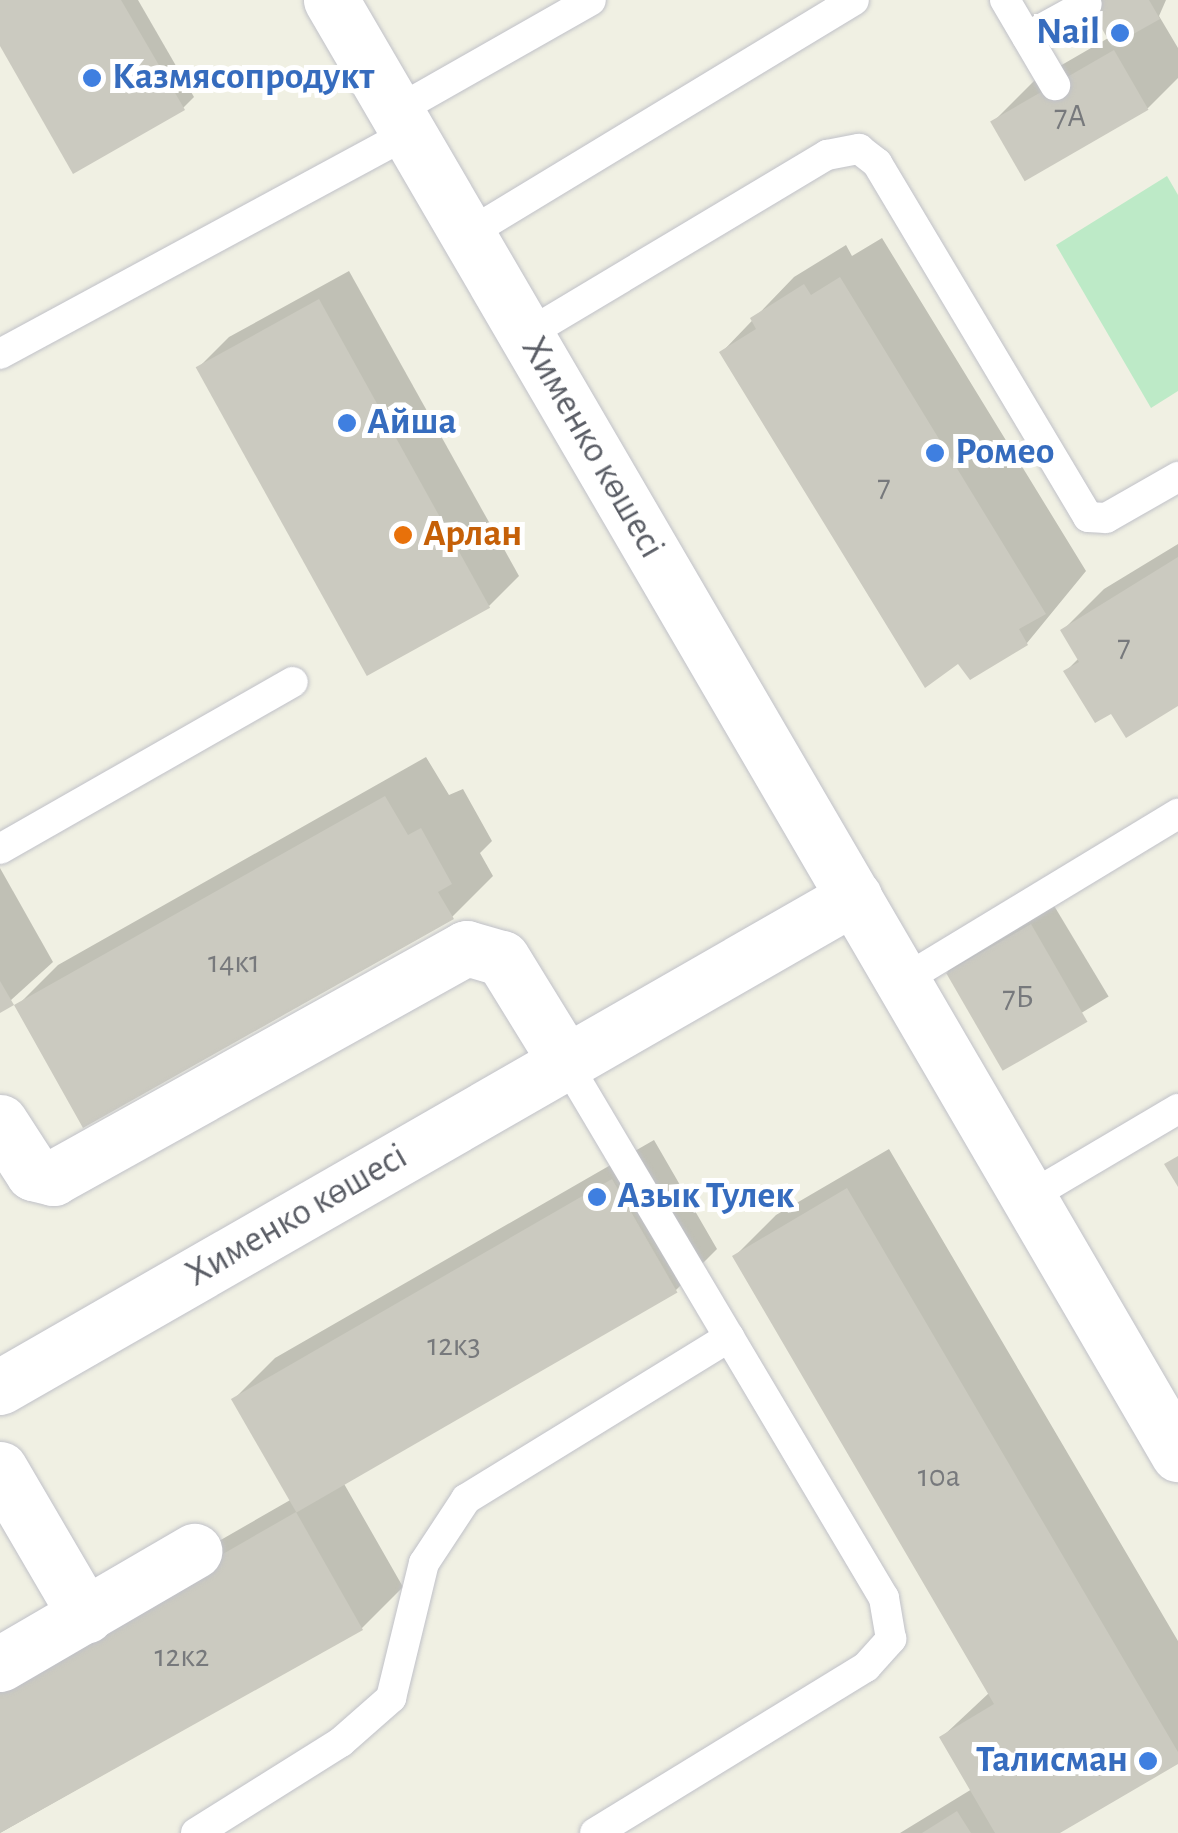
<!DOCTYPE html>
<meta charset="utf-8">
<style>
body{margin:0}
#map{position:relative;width:1178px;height:1833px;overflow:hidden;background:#f0f0e3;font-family:"Alegreya Sans",sans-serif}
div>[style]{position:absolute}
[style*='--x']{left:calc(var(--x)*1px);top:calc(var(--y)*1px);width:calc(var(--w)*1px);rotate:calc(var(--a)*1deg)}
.green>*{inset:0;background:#bdeac7}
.shadow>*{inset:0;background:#0003;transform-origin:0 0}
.building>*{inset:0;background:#cbcac0;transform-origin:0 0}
.roads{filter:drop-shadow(0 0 2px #c0c1c8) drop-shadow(0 0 2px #c0c1c8)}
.service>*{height:30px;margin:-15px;padding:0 15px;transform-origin:15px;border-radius:15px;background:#fff}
.minor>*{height:55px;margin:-27.5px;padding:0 27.5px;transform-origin:27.5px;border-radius:27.5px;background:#fff}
.secondary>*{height:55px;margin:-27.5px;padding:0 27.5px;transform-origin:27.5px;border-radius:27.5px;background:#fff}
.dots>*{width:28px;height:28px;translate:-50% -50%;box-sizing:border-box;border:5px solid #fff;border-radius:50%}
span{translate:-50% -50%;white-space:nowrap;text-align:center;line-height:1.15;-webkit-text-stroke:10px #fff;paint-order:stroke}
.number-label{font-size:32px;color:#77797c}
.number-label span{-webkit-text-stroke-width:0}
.shop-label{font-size:38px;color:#366cbe;font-weight:700}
.right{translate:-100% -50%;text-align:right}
.left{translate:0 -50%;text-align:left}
.street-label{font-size:38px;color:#5b5e66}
.food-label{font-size:38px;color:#c56008;font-weight:700}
</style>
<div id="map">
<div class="green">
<i style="clip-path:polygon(1167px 176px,1178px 195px,1178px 391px,1151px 408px,1056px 245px)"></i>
</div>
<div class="shadow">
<i style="clip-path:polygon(0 0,138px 0,194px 97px,183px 108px,0 41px)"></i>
<i style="clip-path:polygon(1088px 0,1166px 0,1159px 16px,1178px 48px,1178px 78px,1148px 108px,993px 122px,1034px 81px,1110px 37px)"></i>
<i style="clip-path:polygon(882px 238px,1086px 571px,1027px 643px,970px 677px,722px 352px,794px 277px,846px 245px,852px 256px)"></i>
<i style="clip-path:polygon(349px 271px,519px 576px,489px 606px,199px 367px,229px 337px)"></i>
<i style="clip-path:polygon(1178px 544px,1178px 702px,1112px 711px,1066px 671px,1079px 658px,1063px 630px,1104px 589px)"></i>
<i style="clip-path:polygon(426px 757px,449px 795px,463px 789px,492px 841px,480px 853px,493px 876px,452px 917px,17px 1006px,58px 965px)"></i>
<i style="clip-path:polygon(0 868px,53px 962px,0 1010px)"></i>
<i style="left:1053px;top:904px;width:108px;height:125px;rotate:59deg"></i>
<i style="clip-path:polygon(654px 1140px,717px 1249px,676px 1290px,343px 1482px,403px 1587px,362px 1628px,0 1833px,0 1667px,292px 1499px,234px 1399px,275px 1358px)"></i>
<i style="clip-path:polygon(889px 1149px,1178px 1641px,1178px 1761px,1055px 1833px,900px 1833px,972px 1789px,942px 1737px,990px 1692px,735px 1256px,776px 1215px)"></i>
</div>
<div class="building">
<i style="clip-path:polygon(0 0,121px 0,185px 110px,73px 174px,0 46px)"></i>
<i style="clip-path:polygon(1085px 0,1149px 0,1160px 19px,1112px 46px)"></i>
<i style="left:1114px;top:50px;width:69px;height:143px;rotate:60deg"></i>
<i style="clip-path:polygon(840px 277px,1046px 614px,1019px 629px,1028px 645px,970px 680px,958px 664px,925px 688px,719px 352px,756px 329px,750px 318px,804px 284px,811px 295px)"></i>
<i style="left:319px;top:299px;width:353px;height:141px;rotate:61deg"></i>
<i style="clip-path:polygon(1178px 557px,1178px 706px,1126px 738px,1111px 714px,1095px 723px,1063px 671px,1079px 662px,1060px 630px)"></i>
<i style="clip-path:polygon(385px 796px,408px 835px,421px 828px,452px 884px,438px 892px,454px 919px,83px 1128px,14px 1005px)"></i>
<i style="left:1031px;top:924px;width:113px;height:98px;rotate:60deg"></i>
<i style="clip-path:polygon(0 981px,14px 1005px,0 1013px)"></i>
<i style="clip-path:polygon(1178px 1156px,1178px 1187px,1164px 1164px)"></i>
<i style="left:612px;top:1179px;width:131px;height:440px;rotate:60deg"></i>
<i style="clip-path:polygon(847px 1188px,1178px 1752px,1178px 1764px,1060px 1833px,995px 1833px,939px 1737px,994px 1704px,732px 1256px)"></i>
<i style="clip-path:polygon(296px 1512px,363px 1630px,0 1833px,0 1682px)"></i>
<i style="clip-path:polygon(957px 1811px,971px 1833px,922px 1833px)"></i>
</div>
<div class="roads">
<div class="service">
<i style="--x:1005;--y:0;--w:99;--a:59.5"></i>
<i style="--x:1027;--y:37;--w:68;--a:-28.8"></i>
<i style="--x:396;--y:111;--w:224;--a:-29.6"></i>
<i style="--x:468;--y:234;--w:451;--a:-31.2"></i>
<i style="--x:526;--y:335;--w:351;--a:-30.9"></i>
<i style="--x:827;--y:155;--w:33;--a:-11"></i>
<i style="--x:859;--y:149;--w:23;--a:38"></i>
<i style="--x:877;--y:163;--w:412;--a:59.2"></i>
<i style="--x:1088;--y:517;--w:18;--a:3"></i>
<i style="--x:1106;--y:518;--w:83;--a:-29.7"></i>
<i style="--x:0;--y:354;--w:465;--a:-28.4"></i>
<i style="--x:0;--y:849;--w:337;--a:-29.7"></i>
<i style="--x:902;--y:981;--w:323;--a:-31.2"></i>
<i style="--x:1029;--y:1197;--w:173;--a:-30.6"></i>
<i style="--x:196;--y:1833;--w:171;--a:-32.1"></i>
<i style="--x:341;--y:1742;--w:67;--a:-41.3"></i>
<i style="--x:391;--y:1698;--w:139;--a:-76.3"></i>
<i style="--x:424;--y:1563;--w:77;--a:-56.7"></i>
<i style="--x:466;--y:1499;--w:309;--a:-31.6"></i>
<i style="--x:729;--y:1337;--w:320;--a:-120.7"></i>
<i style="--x:595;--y:1833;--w:318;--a:-31.5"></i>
<i style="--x:866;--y:1667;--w:38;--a:-48"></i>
<i style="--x:891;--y:1639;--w:42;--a:-99.7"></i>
<i style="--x:884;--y:1598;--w:304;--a:-120.7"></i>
</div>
<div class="minor">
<i style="--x:0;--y:1122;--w:61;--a:57.1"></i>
<i style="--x:33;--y:1173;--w:21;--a:14"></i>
<i style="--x:53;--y:1178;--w:473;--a:-29.1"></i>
<i style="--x:466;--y:948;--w:37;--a:16"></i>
<i style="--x:502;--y:958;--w:122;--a:58.4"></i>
<i style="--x:0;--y:1387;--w:985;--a:-29.85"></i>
<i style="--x:0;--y:1469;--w:170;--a:59.7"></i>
<i style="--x:0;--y:1664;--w:225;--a:-30.2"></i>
</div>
<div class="secondary">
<i style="--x:331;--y:0;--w:1683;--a:59.78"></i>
</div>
</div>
<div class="dots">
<i style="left:1120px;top:33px;background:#3f7fe0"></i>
<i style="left:92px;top:78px;background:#3f7fe0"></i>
<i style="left:347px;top:423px;background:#3f7fe0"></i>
<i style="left:935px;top:453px;background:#3f7fe0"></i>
<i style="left:403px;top:535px;background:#e8710a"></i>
<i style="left:597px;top:1197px;background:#3f7fe0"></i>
<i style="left:1148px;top:1761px;background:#3f7fe0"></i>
</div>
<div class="number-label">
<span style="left:1070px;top:116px">7А</span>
<span style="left:884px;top:486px">7</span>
<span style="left:1124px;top:646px">7</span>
<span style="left:234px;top:962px">14к1</span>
<span style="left:1018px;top:997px">7Б</span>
<span style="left:454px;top:1345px">12к3</span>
<span style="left:939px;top:1476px">10а</span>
<span style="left:182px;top:1656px">12к2</span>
</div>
<div class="shop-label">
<span class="right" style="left:1100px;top:33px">Nail</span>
<span class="left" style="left:112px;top:78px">Казмясопродукт</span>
<span class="left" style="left:367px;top:423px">Айша</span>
<span class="left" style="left:955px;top:453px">Ромео</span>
<span class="left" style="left:617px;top:1197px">Азык Тулек</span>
<span class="right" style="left:1128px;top:1761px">Талисман</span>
</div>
<div class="street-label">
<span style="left:592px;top:448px;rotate:60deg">Хименко көшесі</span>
<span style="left:297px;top:1216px;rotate:-30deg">Хименко көшесі</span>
</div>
<div class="food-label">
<span class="left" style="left:423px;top:535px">Арлан</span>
</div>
</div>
